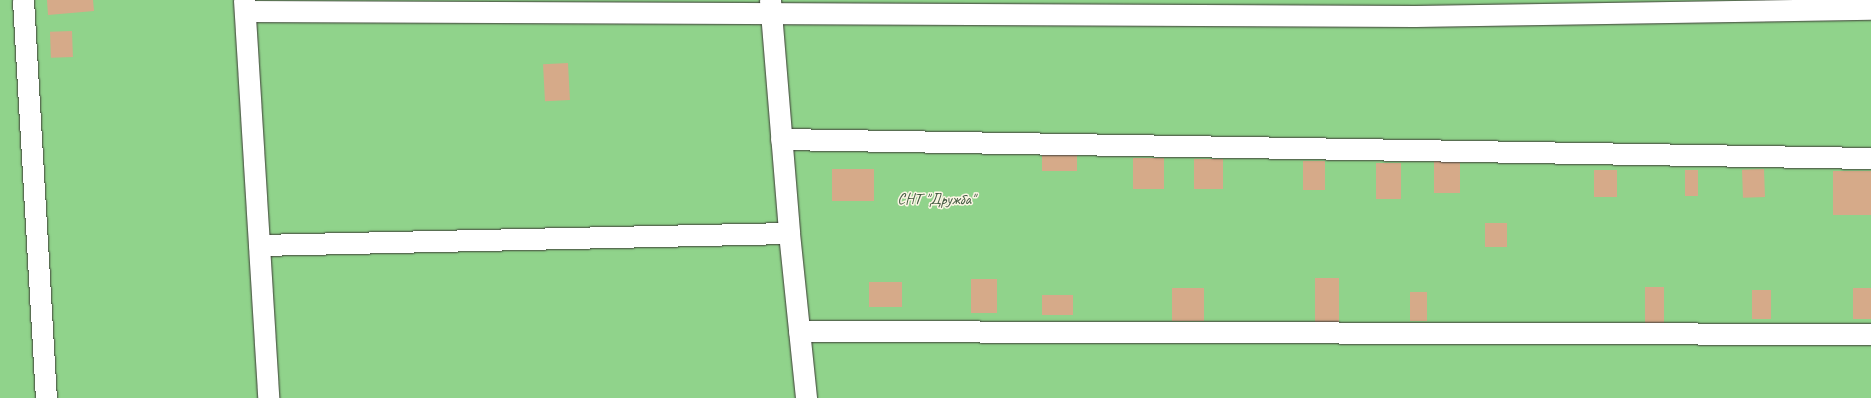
<!DOCTYPE html>
<meta charset="utf-8">
<style>
body{margin:0}
#map{position:relative;width:1871px;height:398px;overflow:hidden;background:#e9e1bd;font-family:Caveat,sans-serif}
div>[style]{position:absolute}
[style*='--x']{left:calc(var(--x)*1px);top:calc(var(--y)*1px);width:calc(var(--w)*1px);rotate:calc(var(--a)*1deg)}
.green>*{inset:0;background:#90d38b;transform-origin:0 0}
.building>*{inset:0;background:#d6aa89;transform-origin:0 0}
.roads{filter:drop-shadow(0 0 1px #3b3a34) drop-shadow(0 0 1px #3b3a34)}
.minor>*{height:21px;margin:-10.5px;padding:0 10.5px;transform-origin:10.5px;border-radius:10.5px;background:#fff}
span{translate:-50% -50%;white-space:nowrap;text-align:center;line-height:1.15;-webkit-text-stroke:3px #fcf5e5;paint-order:stroke}
.park-label{font-size:16px;color:#455c43}
</style>
<div id="map">
<div class="green">
<i style="left:0;top:0;width:1871px;height:398px"></i>
</div>
<div class="building">
<i style="clip-path:polygon(47px 0,93px 0,94px 11px,48px 15px)"></i>
<i style="left:72px;top:31px;width:26px;height:22px;rotate:88deg"></i>
<i style="left:568px;top:63px;width:37px;height:25px;rotate:87deg"></i>
<i style="left:1042px;top:151px;width:35px;height:20px"></i>
<i style="left:1133px;top:158px;width:31px;height:31px"></i>
<i style="left:1194px;top:159px;width:29px;height:30px"></i>
<i style="left:1434px;top:159px;width:26px;height:34px"></i>
<i style="left:1303px;top:161px;width:22px;height:29px"></i>
<i style="left:1376px;top:163px;width:25px;height:36px"></i>
<i style="left:832px;top:169px;width:42px;height:32px"></i>
<i style="left:1764px;top:169px;width:28px;height:22px;rotate:88deg"></i>
<i style="left:1617px;top:170px;width:27px;height:23px;rotate:90deg"></i>
<i style="left:1685px;top:170px;width:13px;height:26px"></i>
<i style="left:1871px;top:171px;width:44px;height:38px;rotate:90deg"></i>
<i style="left:1507px;top:223px;width:24px;height:22px;rotate:90deg"></i>
<i style="left:1315px;top:278px;width:24px;height:48px"></i>
<i style="left:971px;top:279px;width:26px;height:34px"></i>
<i style="left:869px;top:282px;width:33px;height:25px"></i>
<i style="left:1645px;top:287px;width:19px;height:36px"></i>
<i style="left:1172px;top:288px;width:32px;height:33px"></i>
<i style="left:1853px;top:288px;width:18px;height:31px"></i>
<i style="left:1752px;top:290px;width:19px;height:29px"></i>
<i style="left:1410px;top:292px;width:17px;height:29px"></i>
<i style="left:1042px;top:295px;width:31px;height:20px"></i>
</div>
<div class="roads">
<div class="minor">
<i style="--x:23;--y:0;--w:399;--a:86.7"></i>
<i style="--x:244;--y:0;--w:399;--a:86.5"></i>
<i style="--x:770;--y:0;--w:234;--a:85.3"></i>
<i style="--x:789;--y:233;--w:166;--a:84.1"></i>
<i style="--x:245;--y:11;--w:1170;--a:0.24"></i>
<i style="--x:1415;--y:16;--w:456;--a:-0.9"></i>
<i style="--x:781;--y:139;--w:1090;--a:1"></i>
<i style="--x:259;--y:245;--w:530;--a:-1.3"></i>
<i style="--x:799;--y:331;--w:1072;--a:0.16"></i>
</div>
</div>
<div class="park-label">
<span style="left:936px;top:199px">СНТ "Дружба"</span>
</div>
</div>
